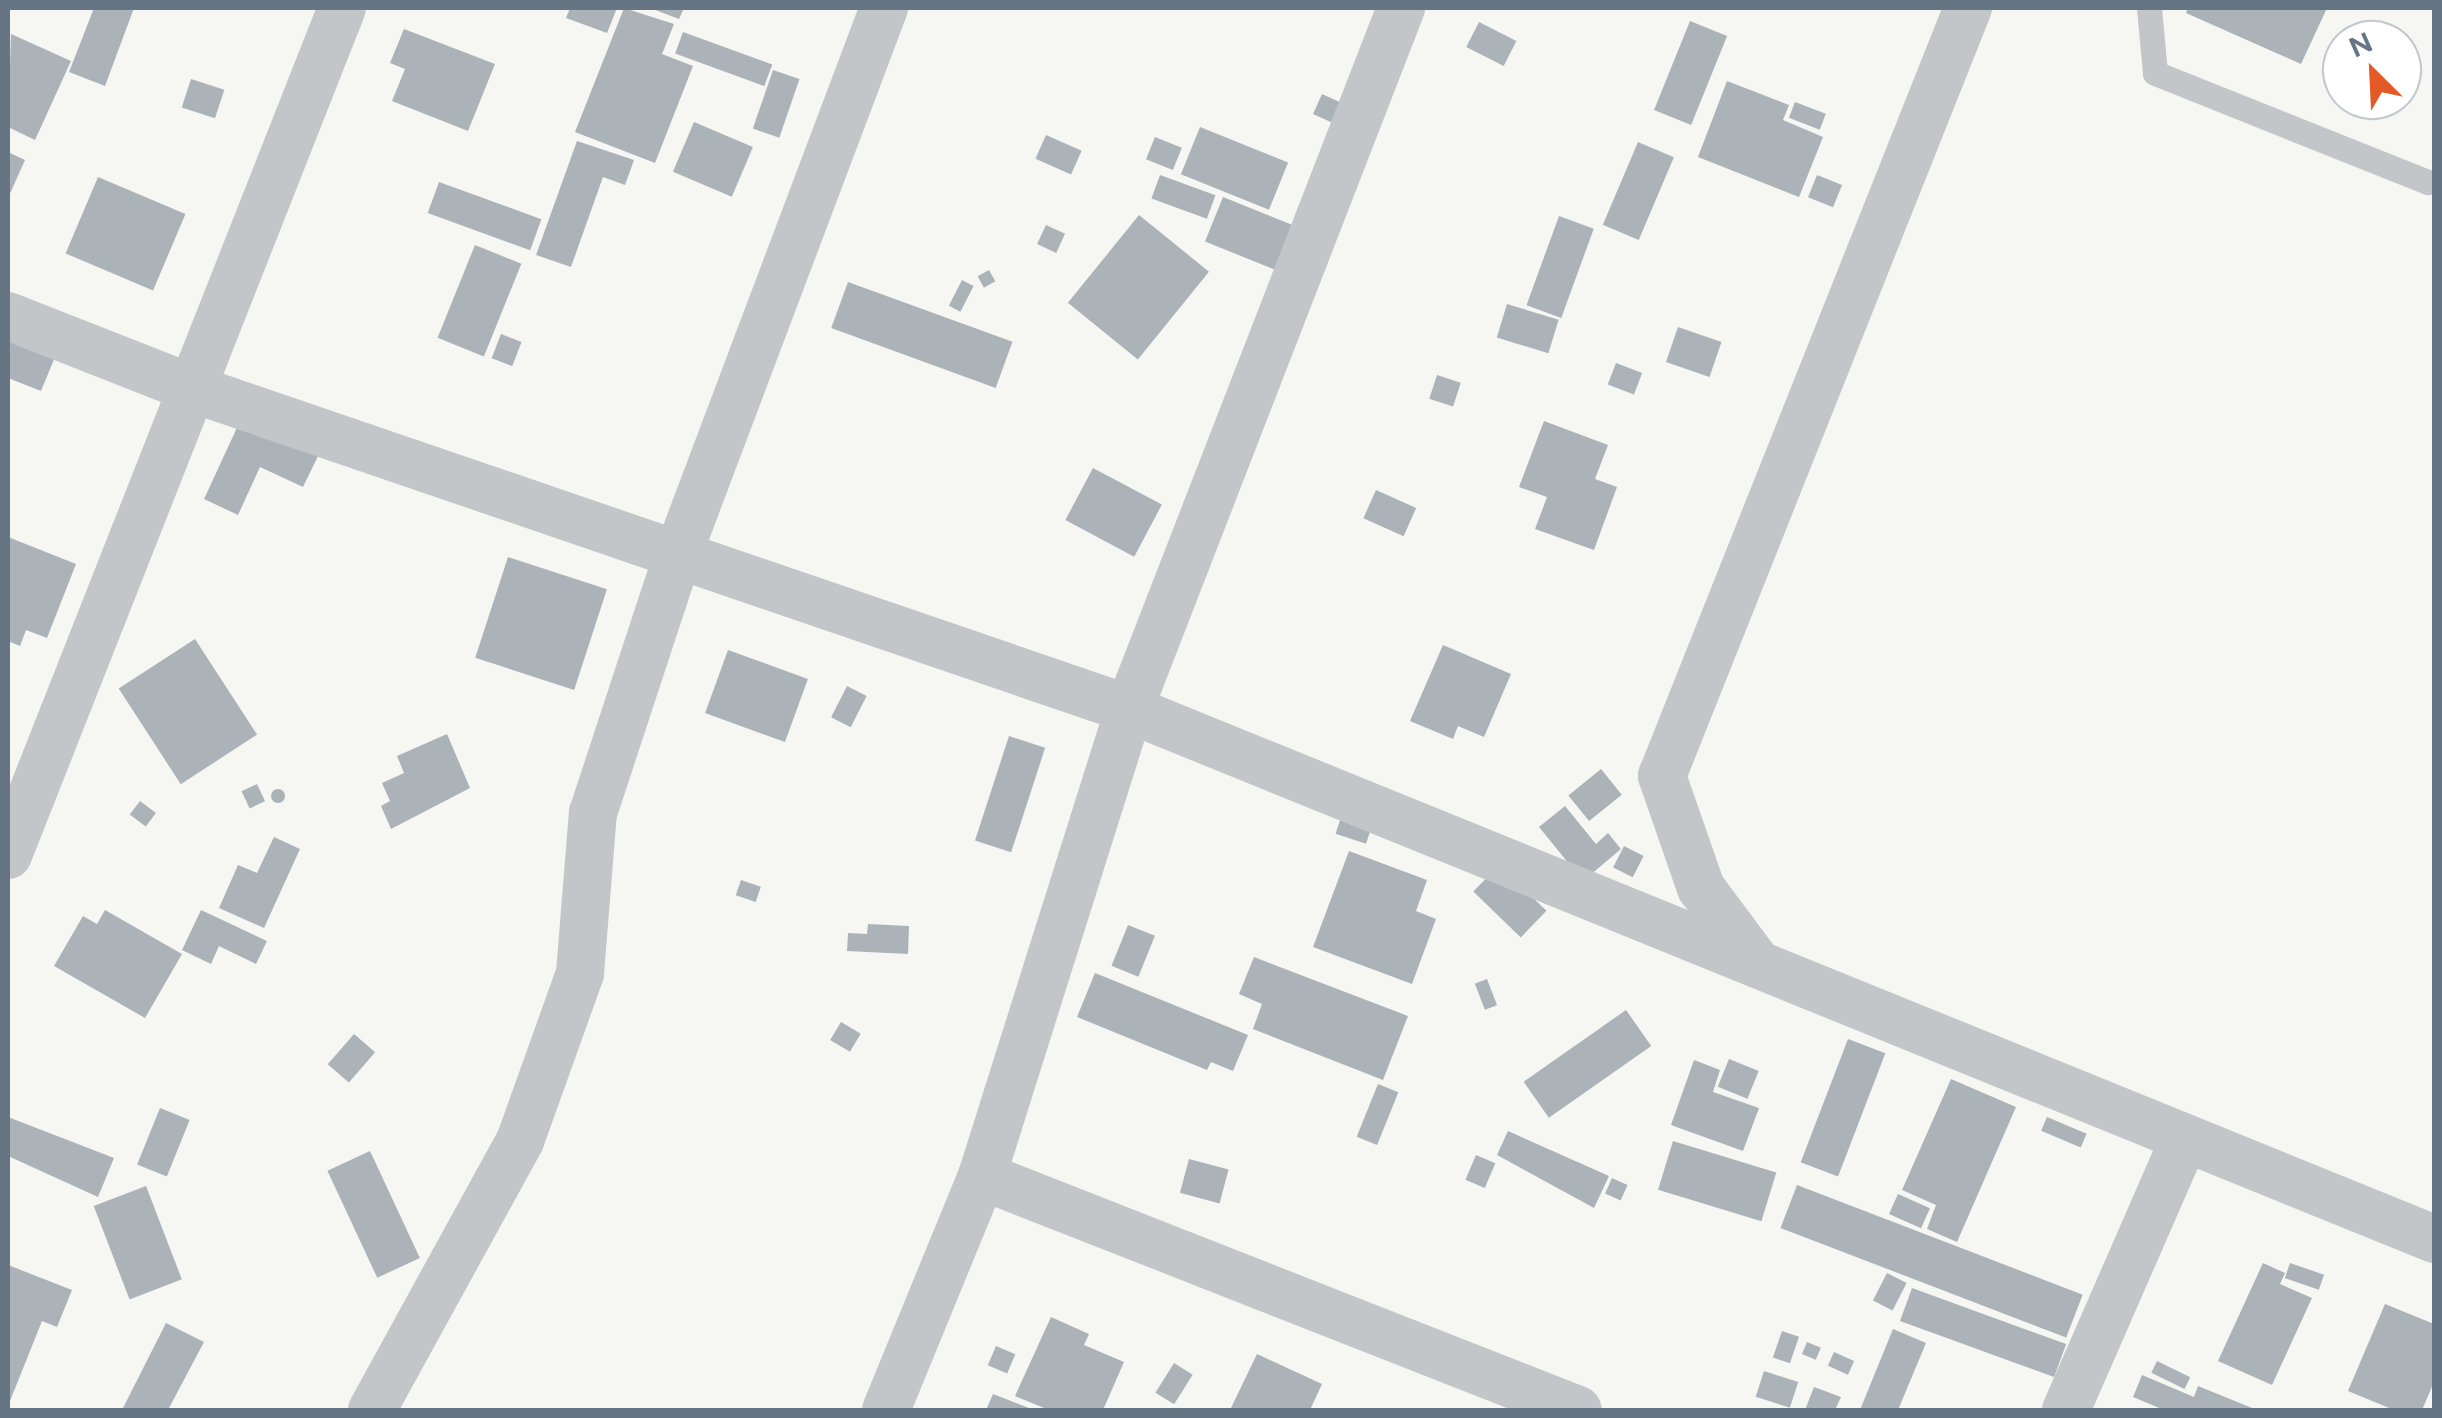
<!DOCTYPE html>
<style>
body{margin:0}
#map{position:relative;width:2442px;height:1418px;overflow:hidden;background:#f6f6f3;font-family:Figtree,sans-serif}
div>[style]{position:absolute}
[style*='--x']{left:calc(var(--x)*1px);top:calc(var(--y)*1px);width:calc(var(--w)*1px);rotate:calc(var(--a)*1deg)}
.building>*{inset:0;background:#abb2b8;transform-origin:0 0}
.round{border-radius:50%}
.service>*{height:25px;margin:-12.5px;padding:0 12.5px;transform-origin:12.5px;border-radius:12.5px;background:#c2c6c9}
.minor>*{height:48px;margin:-24px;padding:0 24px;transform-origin:24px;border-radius:24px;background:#c2c6c9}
span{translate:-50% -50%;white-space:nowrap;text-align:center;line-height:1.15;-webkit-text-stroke:10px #fff;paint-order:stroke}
.frame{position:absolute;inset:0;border:10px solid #657584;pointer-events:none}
.north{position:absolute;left:2322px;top:20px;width:100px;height:100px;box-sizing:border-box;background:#fff;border:2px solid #c1c8ce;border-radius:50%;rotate:336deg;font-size:28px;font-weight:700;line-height:40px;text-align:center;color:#657584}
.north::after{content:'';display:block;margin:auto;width:35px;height:45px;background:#e35a26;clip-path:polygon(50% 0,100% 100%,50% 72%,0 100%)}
</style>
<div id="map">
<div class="building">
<i style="clip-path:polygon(94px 8px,134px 8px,105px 86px,69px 72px)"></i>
<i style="clip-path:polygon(570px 8px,617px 8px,607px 33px,566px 18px)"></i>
<i style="clip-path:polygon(624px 8px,674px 24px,662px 54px,693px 66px,655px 163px,575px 132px)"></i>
<i style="clip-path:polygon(650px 8px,684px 8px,679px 19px)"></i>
<i style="clip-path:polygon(2188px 8px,2327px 8px,2301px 64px,2186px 13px)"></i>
<i style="left:1690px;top:21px;width:40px;height:96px;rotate:22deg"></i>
<i style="left:1479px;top:22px;width:42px;height:28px;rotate:27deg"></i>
<i style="clip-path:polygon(404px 29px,495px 64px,468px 131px,392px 101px,405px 69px,390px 63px)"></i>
<i style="left:683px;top:32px;width:95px;height:23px;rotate:20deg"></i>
<i style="clip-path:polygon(11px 34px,71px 61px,35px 140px,8px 127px)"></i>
<i style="left:773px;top:70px;width:28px;height:62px;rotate:19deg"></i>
<i style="left:191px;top:79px;width:35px;height:30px;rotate:18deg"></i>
<i style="clip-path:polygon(1727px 81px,1789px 105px,1783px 120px,1823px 137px,1799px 197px,1698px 157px)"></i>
<i style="left:1322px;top:94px;width:20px;height:22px;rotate:24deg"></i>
<i style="left:1795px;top:102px;width:33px;height:17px;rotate:21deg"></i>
<i style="left:694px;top:122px;width:64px;height:54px;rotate:23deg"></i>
<i style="left:1200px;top:127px;width:95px;height:51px;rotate:22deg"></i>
<i style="left:1046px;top:135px;width:39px;height:26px;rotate:24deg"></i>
<i style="left:1155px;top:137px;width:29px;height:24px;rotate:22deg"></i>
<i style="clip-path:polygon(577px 141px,634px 160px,625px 185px,603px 177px,571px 267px,536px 255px)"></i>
<i style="left:1638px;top:142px;width:39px;height:90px;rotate:23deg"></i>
<i style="clip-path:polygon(8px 152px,25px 160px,8px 198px)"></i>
<i style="left:1160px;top:175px;width:59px;height:25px;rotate:20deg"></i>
<i style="left:1817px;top:175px;width:27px;height:24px;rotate:22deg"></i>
<i style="left:98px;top:177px;width:95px;height:83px;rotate:23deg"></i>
<i style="left:439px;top:182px;width:109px;height:33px;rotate:20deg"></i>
<i style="left:1223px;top:197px;width:75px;height:48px;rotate:22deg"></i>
<i style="left:1139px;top:215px;width:90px;height:113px;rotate:39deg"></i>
<i style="left:1559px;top:216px;width:37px;height:95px;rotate:20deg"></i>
<i style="left:1046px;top:225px;width:21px;height:21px;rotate:25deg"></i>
<i style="left:475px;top:245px;width:50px;height:100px;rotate:22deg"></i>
<i style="left:989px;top:270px;width:13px;height:13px;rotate:61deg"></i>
<i style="left:962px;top:280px;width:13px;height:29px;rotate:27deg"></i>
<i style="left:848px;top:282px;width:175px;height:49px;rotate:20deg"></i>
<i style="left:1507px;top:304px;width:54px;height:35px;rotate:17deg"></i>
<i style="left:1678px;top:327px;width:46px;height:37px;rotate:19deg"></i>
<i style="left:501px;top:334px;width:22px;height:26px;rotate:21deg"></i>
<i style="clip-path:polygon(8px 335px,57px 352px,41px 391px,8px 378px)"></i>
<i style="left:1616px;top:363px;width:28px;height:23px;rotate:21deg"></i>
<i style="left:1437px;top:375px;width:25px;height:25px;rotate:18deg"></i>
<i style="clip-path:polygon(241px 419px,319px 454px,303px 487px,260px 467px,238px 515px,204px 499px)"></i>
<i style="clip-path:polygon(1544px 421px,1608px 445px,1595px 479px,1617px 487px,1594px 550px,1535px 529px,1547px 497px,1519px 487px)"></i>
<i style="left:1093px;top:468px;width:78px;height:59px;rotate:28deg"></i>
<i style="left:1376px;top:490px;width:44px;height:31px;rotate:24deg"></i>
<i style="clip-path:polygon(8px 537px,76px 564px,47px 638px,26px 630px,20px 646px,8px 641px)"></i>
<i style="left:508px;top:557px;width:104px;height:106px;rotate:18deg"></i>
<i style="left:195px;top:639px;width:114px;height:91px;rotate:57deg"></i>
<i style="clip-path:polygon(1443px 645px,1511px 674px,1484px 737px,1458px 726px,1453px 739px,1410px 721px)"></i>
<i style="left:728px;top:650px;width:85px;height:67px;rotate:20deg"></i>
<i style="left:847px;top:686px;width:22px;height:35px;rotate:27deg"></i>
<i style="clip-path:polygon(447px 734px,470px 788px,391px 829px,381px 806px,390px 801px,382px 783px,404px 773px,397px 756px)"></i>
<i style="left:1009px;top:736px;width:38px;height:110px;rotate:18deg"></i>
<i style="left:1601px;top:769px;width:33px;height:42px;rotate:51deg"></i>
<i style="left:257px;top:784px;width:19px;height:17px;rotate:65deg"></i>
<i class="round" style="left:271px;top:789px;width:14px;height:14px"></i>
<i style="left:140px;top:801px;width:20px;height:17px;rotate:37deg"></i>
<i style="clip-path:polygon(1565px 806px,1596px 844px,1608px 833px,1621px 849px,1583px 881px,1539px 827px)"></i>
<i style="left:1343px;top:811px;width:32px;height:24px;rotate:18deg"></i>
<i style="clip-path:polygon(274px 837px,300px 849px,264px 928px,219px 908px,238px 865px,257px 873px)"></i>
<i style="left:1624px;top:846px;width:22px;height:24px;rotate:27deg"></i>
<i style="clip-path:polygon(1349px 851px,1427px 880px,1416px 911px,1436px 919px,1412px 984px,1313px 947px)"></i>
<i style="left:1499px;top:865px;width:66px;height:37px;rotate:44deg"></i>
<i style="left:741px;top:880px;width:21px;height:16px;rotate:19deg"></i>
<i style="clip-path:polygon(105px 910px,182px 954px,145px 1018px,54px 966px,83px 916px,97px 924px)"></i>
<i style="clip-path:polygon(201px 910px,267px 941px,256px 964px,219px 946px,211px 964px,182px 950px)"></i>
<i style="clip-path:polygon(868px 924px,909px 926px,908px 954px,847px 951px,848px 933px,867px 934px)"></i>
<i style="left:1128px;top:925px;width:29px;height:44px;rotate:22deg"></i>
<i style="clip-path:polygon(1254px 957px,1408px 1016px,1383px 1080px,1253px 1029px,1262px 1004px,1239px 994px)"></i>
<i style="clip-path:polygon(1095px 973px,1248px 1035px,1233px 1071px,1211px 1062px,1207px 1070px,1077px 1017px)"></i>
<i style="left:1487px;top:979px;width:28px;height:13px;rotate:69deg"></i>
<i style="left:1626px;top:1010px;width:44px;height:125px;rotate:55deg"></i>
<i style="left:841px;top:1022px;width:23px;height:21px;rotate:31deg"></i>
<i style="left:354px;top:1034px;width:28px;height:40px;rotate:41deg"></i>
<i style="left:1848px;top:1039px;width:40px;height:132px;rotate:21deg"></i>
<i style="left:1729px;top:1059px;width:32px;height:30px;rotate:22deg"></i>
<i style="clip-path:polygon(1694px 1060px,1720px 1070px,1713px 1092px,1759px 1108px,1743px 1151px,1671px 1125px)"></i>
<i style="clip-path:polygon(1951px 1079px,2016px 1107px,1957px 1242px,1927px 1229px,1936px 1205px,1902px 1190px)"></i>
<i style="left:1378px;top:1084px;width:22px;height:57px;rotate:22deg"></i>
<i style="left:160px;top:1108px;width:32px;height:61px;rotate:22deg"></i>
<i style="clip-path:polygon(8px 1117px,114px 1158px,98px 1197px,8px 1156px)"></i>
<i style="left:2047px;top:1117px;width:43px;height:15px;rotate:23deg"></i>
<i style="clip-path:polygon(1508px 1131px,1609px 1176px,1594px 1208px,1497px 1155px)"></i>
<i style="left:1673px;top:1141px;width:108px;height:51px;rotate:17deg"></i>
<i style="left:370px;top:1151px;width:118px;height:47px;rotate:65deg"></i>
<i style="left:1476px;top:1155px;width:21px;height:27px;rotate:23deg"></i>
<i style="left:1189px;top:1159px;width:41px;height:35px;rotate:15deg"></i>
<i style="left:1612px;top:1178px;width:17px;height:17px;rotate:24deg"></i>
<i style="left:1797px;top:1185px;width:306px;height:46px;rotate:21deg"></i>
<i style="left:146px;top:1186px;width:100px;height:56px;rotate:69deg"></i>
<i style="left:1898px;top:1194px;width:35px;height:22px;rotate:24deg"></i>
<i style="clip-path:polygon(2263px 1263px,2285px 1273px,2280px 1284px,2312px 1298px,2272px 1385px,2218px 1361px)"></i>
<i style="left:2290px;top:1263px;width:36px;height:16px;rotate:19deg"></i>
<i style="clip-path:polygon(8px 1265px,72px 1290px,57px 1327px,42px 1321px,10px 1401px)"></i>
<i style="left:1887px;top:1273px;width:22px;height:31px;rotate:27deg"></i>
<i style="left:1912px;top:1288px;width:164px;height:35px;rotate:20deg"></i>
<i style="clip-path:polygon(2385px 1304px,2434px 1324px,2434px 1382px,2422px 1410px,2394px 1410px,2348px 1391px)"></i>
<i style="clip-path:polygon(1051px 1317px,1089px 1334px,1084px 1345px,1124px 1362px,1103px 1410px,1049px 1410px,1015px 1396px)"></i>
<i style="clip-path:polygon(166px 1323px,204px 1342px,168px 1410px,122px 1410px)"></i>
<i style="clip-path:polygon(1893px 1329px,1926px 1343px,1898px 1410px,1860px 1410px)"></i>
<i style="left:1782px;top:1331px;width:18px;height:28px;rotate:19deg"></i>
<i style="left:1807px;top:1342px;width:15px;height:13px;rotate:23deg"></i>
<i style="left:996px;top:1346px;width:21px;height:21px;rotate:23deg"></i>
<i style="left:1834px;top:1352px;width:22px;height:15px;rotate:24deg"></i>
<i style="clip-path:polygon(1257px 1354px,1322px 1384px,1310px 1410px,1230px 1410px)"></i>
<i style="left:2157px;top:1361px;width:37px;height:13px;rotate:26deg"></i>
<i style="left:1174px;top:1363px;width:22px;height:35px;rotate:32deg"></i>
<i style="left:1764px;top:1371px;width:36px;height:27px;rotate:18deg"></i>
<i style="clip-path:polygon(2142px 1375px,2194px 1397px,2198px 1386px,2257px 1410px,2164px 1410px,2133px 1397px)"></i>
<i style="clip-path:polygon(1814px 1387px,1841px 1397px,1835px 1410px,1805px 1410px)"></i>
<i style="clip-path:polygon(993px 1394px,1034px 1410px,986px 1410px)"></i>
</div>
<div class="service">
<i style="--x:2149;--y:8;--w:65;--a:84.7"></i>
<i style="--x:2155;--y:73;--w:294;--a:21.8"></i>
</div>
<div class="minor">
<i style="--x:8;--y:316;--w:197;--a:21.5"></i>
<i style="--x:191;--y:388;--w:991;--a:18.89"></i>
<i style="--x:1129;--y:709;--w:1409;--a:22.1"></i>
<i style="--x:8;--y:855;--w:910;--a:-68.48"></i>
<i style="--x:1757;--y:963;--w:94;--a:-126.7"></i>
<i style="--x:1701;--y:888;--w:119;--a:-109.2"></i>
<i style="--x:1662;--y:776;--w:827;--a:-68.28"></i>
<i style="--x:982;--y:1176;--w:640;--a:21.44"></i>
<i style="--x:372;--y:1410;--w:307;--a:-61.2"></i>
<i style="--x:520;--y:1141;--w:178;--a:-70.3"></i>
<i style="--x:580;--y:973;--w:161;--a:-85.4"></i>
<i style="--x:593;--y:813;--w:273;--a:-71.8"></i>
<i style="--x:678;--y:554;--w:584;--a:-69.33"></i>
<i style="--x:886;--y:1410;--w:253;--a:-67.7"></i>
<i style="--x:982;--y:1176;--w:490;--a:-72.5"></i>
<i style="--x:1129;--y:709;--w:752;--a:-68.79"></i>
<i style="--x:2066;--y:1410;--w:292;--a:-66.4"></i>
</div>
<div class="frame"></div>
<div class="north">N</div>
</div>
